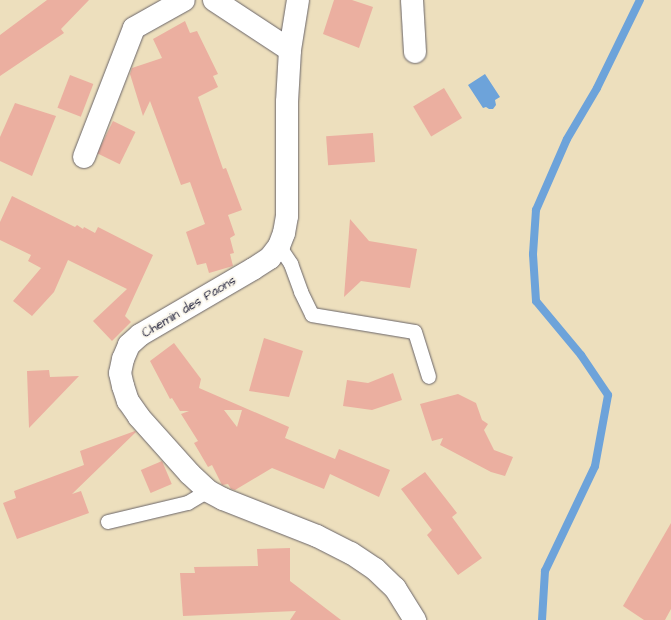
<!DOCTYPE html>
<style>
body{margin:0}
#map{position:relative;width:671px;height:620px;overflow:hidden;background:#eddfbd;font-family:"Architects Daughter",sans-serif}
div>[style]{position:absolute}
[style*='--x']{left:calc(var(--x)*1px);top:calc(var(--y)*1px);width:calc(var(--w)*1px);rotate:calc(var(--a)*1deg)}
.water>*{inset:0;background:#6da3da}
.stream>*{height:8px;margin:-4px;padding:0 4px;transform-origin:4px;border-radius:4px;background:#6da3da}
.building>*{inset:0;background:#ebafa0;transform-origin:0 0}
.roads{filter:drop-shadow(0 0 1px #696468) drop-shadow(0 0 1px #696468)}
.lane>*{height:14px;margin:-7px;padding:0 7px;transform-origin:7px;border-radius:7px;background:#fff}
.street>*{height:22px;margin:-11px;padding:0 11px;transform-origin:11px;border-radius:11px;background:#fff}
span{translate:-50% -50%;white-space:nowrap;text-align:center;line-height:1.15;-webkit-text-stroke:4px #fbf7ec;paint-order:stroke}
.street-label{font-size:13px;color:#22223b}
</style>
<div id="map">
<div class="water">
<i style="clip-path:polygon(485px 74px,500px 97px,495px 100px,496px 105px,493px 109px,489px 109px,486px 107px,483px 108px,468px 85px)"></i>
</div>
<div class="stream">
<i style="--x:542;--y:620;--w:49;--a:-86.5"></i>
<i style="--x:545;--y:571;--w:116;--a:-64.5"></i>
<i style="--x:595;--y:466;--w:72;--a:-79.6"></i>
<i style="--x:608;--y:395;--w:48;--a:-124"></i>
<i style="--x:581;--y:355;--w:70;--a:-129.8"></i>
<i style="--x:536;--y:301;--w:47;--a:-93.7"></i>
<i style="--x:533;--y:254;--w:44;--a:-86.1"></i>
<i style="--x:536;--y:210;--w:77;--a:-66.4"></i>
<i style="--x:567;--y:139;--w:59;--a:-59.5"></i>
<i style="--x:597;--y:88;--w:98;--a:-64"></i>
</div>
<div class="building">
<i style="clip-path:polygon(47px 0,89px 0,61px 29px,64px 33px,0 76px,0 35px)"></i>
<i style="clip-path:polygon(334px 0,352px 0,373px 7px,359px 48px,323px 34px)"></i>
<i style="clip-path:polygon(185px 21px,190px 33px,197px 31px,218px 74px,213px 76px,218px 87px,198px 97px,223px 169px,226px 168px,242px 210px,228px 215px,235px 235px,230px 238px,234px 253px,230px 254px,233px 266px,209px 273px,206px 263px,197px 265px,186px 232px,205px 224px,190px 182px,181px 185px,150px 101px,143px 116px,130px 74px,132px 68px,162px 58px,153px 39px)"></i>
<i style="left:70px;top:75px;width:25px;height:35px;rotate:21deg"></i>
<i style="left:444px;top:88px;width:35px;height:36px;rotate:59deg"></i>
<i style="clip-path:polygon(15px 103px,56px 116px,32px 176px,0 161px,0 137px)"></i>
<i style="left:113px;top:121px;width:25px;height:36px;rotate:26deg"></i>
<i style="left:373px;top:133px;width:29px;height:47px;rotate:86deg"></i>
<i style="clip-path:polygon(12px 196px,75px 227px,77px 225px,83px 229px,84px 227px,95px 233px,98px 227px,153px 255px,125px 316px,131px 322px,112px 341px,93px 321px,127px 289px,68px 260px,54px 292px,32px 316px,13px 301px,41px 268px,28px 261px,31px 255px,0 240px,0 222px)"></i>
<i style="clip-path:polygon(350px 219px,369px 241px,417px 249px,410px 288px,361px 281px,344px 297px)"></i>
<i style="clip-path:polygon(264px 338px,303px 351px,289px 397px,249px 391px)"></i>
<i style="clip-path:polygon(evenodd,174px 343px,201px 379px,199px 388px,289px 427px,285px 438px,335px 459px,339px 449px,390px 470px,379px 497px,330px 474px,324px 489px,272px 468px,235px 490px,231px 489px,228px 484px,222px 485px,212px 465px,208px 467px,194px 443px,198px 441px,181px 414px,189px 411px,180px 411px,172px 398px,170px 399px,150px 361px,174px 343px,224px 410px,242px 410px,237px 427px,224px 410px)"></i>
<i style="clip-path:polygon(49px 370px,50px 377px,79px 376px,29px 428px,27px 371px)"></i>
<i style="clip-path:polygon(393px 373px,402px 400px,372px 410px,343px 406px,347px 380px,368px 383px)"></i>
<i style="clip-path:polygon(458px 394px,476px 403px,482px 420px,488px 424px,484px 430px,494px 450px,513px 457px,505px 476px,491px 472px,440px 445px,443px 438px,432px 441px,420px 404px)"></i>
<i style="clip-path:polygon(135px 431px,136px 432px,72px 494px,81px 491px,89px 513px,17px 539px,3px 503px,16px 498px,14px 491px,84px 465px,80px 451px)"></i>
<i style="left:162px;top:461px;width:25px;height:23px;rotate:67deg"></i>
<i style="clip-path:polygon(425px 472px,457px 513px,452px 517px,482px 558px,458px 575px,427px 535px,432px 530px,401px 489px)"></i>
<i style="clip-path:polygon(671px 523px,671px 609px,665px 620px,644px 620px,623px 606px)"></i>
<i style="clip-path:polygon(290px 548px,290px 581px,341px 620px,290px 620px,296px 611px,183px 616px,180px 573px,195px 573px,194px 567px,258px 566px,257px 549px)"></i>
</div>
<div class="roads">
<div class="lane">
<i style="--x:279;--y:246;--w:22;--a:56"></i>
<i style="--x:291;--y:264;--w:30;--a:70"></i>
<i style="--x:301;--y:292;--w:25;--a:64"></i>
<i style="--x:312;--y:315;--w:104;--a:9.4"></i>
<i style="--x:415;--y:332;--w:47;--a:72.7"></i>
<i style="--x:108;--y:522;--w:82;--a:-13.4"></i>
<i style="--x:188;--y:503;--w:23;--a:-31"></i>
</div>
<div class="street">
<i style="--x:214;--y:0;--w:91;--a:33.3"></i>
<i style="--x:298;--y:0;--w:51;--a:99.1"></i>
<i style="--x:290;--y:50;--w:52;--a:93.3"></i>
<i style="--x:287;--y:102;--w:114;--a:90"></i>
<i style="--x:287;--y:216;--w:17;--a:100"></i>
<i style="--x:284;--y:233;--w:14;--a:111"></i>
<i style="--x:279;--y:246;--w:15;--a:127"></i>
<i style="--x:270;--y:258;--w:20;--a:147"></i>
<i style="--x:253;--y:269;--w:131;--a:149.7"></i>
<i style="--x:140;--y:335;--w:15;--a:138"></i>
<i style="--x:129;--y:345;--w:15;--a:113"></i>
<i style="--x:123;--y:359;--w:14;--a:102"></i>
<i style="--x:120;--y:373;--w:13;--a:77"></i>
<i style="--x:123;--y:386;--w:16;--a:72"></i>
<i style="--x:128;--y:401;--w:19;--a:55"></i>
<i style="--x:139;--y:417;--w:76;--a:48.2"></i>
<i style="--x:190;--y:474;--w:25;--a:43"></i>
<i style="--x:208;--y:491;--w:17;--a:28"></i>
<i style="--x:223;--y:499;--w:101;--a:21.5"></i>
<i style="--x:317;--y:536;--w:38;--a:27"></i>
<i style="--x:351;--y:553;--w:29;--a:34"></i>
<i style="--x:375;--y:569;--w:28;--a:44"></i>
<i style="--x:395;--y:588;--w:38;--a:58"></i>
<i style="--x:412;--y:0;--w:52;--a:86.7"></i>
<i style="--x:84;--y:157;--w:138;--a:-68.8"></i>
<i style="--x:134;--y:28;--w:57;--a:-29.2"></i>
</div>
</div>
<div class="street-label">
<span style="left:189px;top:307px;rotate:-31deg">Chemin des Paons</span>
</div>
</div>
